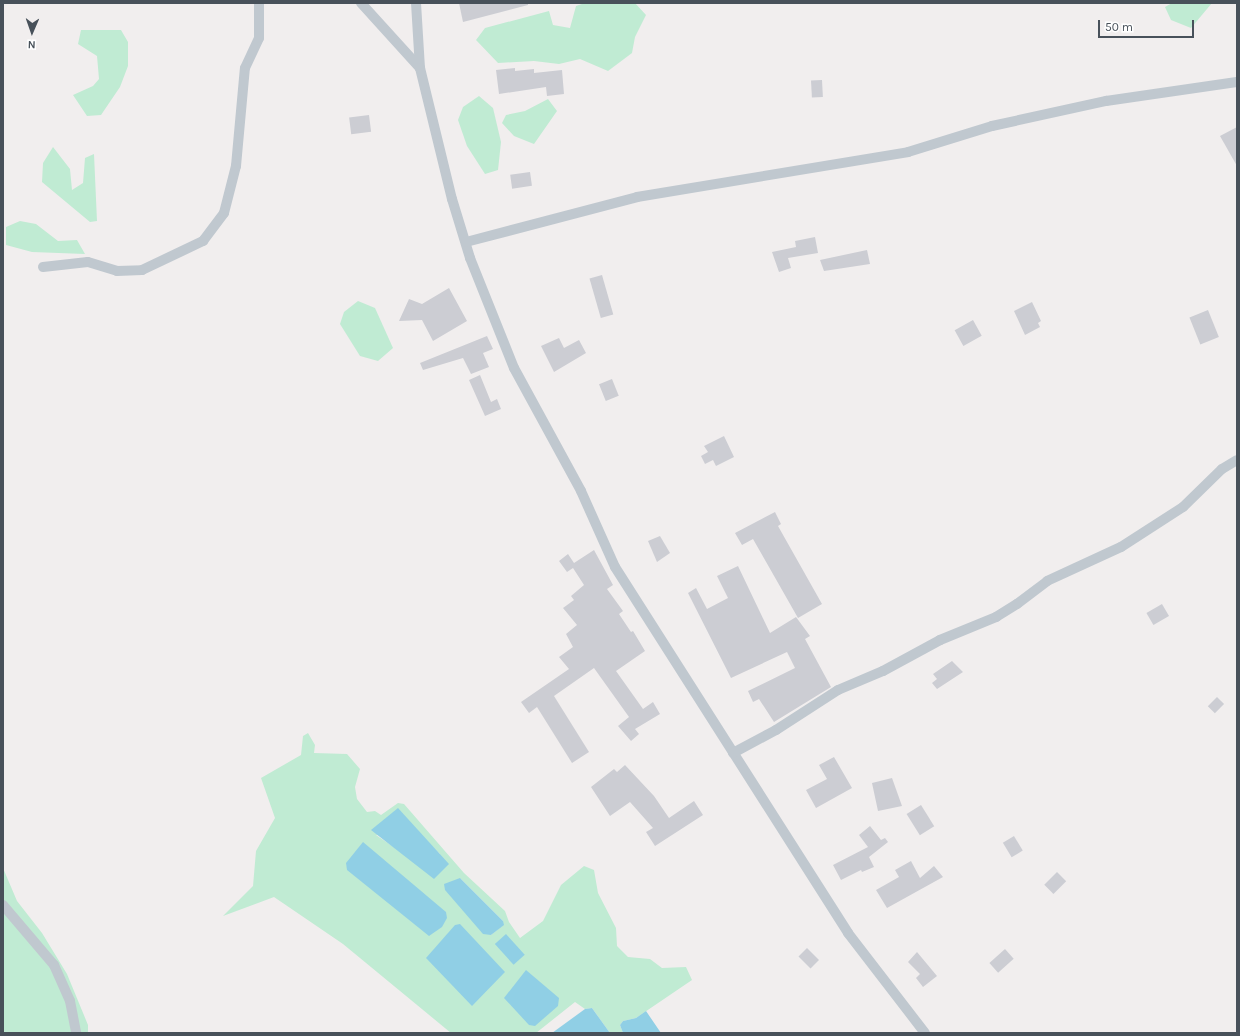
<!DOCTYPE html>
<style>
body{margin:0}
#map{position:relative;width:1240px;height:1036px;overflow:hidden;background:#f1eeee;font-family:Karla,sans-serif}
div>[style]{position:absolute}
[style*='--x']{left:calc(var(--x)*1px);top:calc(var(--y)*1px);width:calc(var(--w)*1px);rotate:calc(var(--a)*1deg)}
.green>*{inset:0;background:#c0ebd3}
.water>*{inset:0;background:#90cfe5;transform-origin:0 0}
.building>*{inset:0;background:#cccdd3;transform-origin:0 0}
.minor>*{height:10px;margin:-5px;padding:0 5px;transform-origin:5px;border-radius:5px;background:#c0c8cf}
span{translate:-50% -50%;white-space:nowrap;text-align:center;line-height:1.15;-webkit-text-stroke:4px #fff;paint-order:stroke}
.frame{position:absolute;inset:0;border:4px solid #48515a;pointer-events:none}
.north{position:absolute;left:12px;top:12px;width:40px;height:40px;-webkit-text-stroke:3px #fff;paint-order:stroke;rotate:182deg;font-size:11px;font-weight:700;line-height:16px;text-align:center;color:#48515a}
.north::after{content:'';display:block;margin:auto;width:14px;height:18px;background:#48515a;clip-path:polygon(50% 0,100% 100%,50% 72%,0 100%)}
.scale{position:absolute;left:1098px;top:20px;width:96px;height:18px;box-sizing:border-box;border:2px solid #48515a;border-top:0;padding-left:5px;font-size:12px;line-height:14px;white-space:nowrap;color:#48515a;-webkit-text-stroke:3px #fff;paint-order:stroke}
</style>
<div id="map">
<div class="green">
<i style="clip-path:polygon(585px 3px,635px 3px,646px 15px,635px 37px,632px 53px,608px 71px,580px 59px,559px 64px,534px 61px,498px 63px,476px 40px,485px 28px,549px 11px,553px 25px,570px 28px,576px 6px)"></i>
<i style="clip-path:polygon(1172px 3px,1212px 3px,1191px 28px,1171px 20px,1165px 7px)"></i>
<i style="clip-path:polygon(81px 30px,121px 30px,128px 42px,128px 66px,120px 87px,101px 115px,87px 116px,73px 95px,93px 86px,99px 79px,97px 56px,78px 44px)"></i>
<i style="clip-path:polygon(479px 96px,493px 108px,501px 142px,498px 170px,485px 174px,467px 146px,458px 120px,463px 107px)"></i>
<i style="clip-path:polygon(548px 99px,557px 111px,534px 144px,514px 136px,502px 123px,506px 115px,525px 111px)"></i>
<i style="clip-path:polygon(53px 147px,70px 169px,72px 190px,83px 183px,85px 158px,94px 154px,97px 221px,90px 222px,42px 182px,43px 163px)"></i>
<i style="clip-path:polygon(20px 221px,36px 224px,58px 241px,77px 240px,85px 254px,32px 252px,6px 245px,6px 227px)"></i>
<i style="clip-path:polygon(358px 301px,375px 308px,393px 348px,378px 361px,360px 356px,340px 324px,344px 312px)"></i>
<i style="clip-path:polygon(evenodd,308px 733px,315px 745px,314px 753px,347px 754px,360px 769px,355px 787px,357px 799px,367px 812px,375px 811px,381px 815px,398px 803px,404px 804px,464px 873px,505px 911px,509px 922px,520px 938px,543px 921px,561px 885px,584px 866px,594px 870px,598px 893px,616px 928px,617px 946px,628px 957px,650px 959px,662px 968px,686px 967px,692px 980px,636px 1018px,623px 1021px,620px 1025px,623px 1033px,610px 1033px,592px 1008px,585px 1009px,575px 1002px,536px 1033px,451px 1033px,343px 944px,274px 897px,223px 916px,253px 886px,256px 851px,275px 818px,261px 778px,301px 755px,303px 736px,308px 733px,376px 835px,423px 838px,440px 854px,401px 852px,376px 835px,308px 733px,460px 878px,503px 921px,503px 925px,491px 935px,460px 878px)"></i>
<i style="clip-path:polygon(3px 868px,17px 901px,42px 933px,67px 974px,88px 1025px,88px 1033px,3px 1033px)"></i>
</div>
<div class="water">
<i style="clip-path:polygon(398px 808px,449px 864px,434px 879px,371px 830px)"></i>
<i style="clip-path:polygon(363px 842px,446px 912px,447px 918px,442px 927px,429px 936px,347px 870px,346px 863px)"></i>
<i style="clip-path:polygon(460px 878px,503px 921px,504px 925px,491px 935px,483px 934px,445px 890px,444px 884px)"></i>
<i style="clip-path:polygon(460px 924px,505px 972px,472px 1006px,426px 958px,455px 925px)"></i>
<i style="left:506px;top:934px;width:28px;height:15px;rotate:48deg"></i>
<i style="clip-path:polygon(526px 970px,559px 998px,558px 1006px,535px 1026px,529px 1025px,504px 998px)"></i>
<i style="clip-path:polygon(592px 1008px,610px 1033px,552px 1033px,585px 1009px)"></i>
<i style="clip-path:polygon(646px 1011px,661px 1033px,623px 1033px,620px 1025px,623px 1021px,636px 1018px)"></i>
</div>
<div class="building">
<i style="clip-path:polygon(459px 3px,528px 3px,528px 5px,463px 22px)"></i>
<i style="clip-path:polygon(515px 68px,515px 71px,534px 69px,534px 73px,562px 70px,564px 94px,547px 96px,546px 87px,499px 94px,496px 70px)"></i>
<i style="left:822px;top:80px;width:17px;height:11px;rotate:87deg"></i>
<i style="left:369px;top:115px;width:17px;height:20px;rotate:83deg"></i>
<i style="clip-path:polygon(1237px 127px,1237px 166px,1220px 136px)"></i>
<i style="left:530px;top:172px;width:14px;height:20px;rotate:82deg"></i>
<i style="clip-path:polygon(815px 237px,818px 253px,788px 258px,791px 268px,779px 272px,772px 252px,796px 247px,795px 241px)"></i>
<i style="clip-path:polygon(867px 250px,870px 264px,824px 271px,820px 260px)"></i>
<i style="left:602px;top:275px;width:41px;height:13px;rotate:74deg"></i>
<i style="clip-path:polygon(449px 288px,467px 321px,433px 341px,422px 320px,399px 321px,409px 299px,422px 304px)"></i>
<i style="clip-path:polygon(1032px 302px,1041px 321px,1038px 323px,1040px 327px,1025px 335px,1014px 311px)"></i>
<i style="left:1208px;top:310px;width:29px;height:20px;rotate:68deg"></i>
<i style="left:973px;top:320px;width:18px;height:21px;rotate:61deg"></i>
<i style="clip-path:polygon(487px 336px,493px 349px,483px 353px,489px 367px,471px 374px,463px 358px,423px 370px,420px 363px)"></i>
<i style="clip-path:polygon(559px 338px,564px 348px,579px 340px,586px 353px,554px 372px,541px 346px)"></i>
<i style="clip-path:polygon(480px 375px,491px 402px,497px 399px,501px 409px,485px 416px,469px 380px)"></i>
<i style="left:612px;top:379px;width:18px;height:14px;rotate:68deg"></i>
<i style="clip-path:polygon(724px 436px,734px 457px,716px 466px,713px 460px,705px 464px,701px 456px,708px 452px,704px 446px)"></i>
<i style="clip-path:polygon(775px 512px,781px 524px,778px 526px,822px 604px,798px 618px,753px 539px,742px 545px,735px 533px)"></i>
<i style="clip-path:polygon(660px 536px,670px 553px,657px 562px,648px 541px)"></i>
<i style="clip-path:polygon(594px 550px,613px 585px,607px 589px,623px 611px,619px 614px,631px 632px,633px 631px,645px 651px,616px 671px,643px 709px,653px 702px,660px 714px,635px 729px,639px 734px,631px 741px,618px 726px,629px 717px,594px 668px,554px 696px,589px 752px,572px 763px,537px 707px,529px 713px,521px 702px,569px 669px,559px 657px,573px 647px,566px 634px,577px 625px,563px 608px,574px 600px,571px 596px,584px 585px,573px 568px,567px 572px,559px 561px,568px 554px,574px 563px)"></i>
<i style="clip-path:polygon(738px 566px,770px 633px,796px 617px,810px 636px,805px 639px,831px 687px,774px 722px,759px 699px,753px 702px,748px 691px,795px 668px,787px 652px,731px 678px,688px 593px,696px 588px,707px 609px,728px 598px,717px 576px)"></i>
<i style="left:1162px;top:604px;width:14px;height:18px;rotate:60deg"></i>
<i style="clip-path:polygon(952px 661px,963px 672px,937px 689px,932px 683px,937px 679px,933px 674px)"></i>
<i style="left:1217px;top:697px;width:10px;height:13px;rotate:45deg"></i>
<i style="clip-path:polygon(834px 757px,852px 788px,816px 808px,806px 790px,827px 779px,819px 765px)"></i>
<i style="clip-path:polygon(625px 765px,654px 796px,669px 818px,694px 801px,703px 815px,655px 846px,646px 832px,653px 828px,630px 802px,610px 816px,591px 787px,614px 769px,617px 772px)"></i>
<i style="clip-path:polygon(892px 778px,902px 806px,878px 811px,872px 783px)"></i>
<i style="left:921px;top:805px;width:25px;height:17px;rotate:58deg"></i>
<i style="clip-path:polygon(870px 826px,881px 840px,885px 838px,888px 842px,869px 857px,874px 867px,862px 872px,861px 870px,841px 880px,833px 865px,868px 847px,859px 835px)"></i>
<i style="left:1014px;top:836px;width:17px;height:13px;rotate:59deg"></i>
<i style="clip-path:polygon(911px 861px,920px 878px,934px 866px,943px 877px,887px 908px,876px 890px,899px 877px,895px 870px)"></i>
<i style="left:1057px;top:872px;width:13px;height:18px;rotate:45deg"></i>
<i style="left:807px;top:948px;width:17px;height:12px;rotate:45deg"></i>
<i style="left:1005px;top:949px;width:13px;height:21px;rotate:48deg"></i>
<i style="clip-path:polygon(917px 952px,937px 976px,923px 987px,916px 978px,920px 974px,908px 962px)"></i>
</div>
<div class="minor">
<i style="--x:361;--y:3;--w:88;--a:47.8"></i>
<i style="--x:416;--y:3;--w:65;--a:86.5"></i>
<i style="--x:420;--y:68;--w:135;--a:76.3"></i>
<i style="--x:452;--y:199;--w:62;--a:73"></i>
<i style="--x:470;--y:258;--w:118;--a:68.2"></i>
<i style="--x:514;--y:368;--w:140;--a:61.4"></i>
<i style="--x:581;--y:491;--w:83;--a:65.9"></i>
<i style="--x:615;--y:567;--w:434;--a:57.5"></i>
<i style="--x:848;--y:933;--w:126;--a:52.4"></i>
<i style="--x:466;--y:242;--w:177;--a:-14.7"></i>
<i style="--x:637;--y:197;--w:275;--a:-9.4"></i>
<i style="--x:908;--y:152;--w:88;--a:-17.2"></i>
<i style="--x:992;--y:126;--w:117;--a:-12.4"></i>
<i style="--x:1106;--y:101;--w:132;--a:-8.3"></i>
<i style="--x:43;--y:267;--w:45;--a:-6.3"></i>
<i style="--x:88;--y:262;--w:30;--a:17"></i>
<i style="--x:117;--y:271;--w:25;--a:-2"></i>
<i style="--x:142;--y:270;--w:68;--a:-25.4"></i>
<i style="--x:203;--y:241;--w:35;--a:-53"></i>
<i style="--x:224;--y:213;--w:49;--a:-75.7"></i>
<i style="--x:236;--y:166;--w:98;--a:-84.8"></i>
<i style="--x:245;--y:68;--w:33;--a:-65"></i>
<i style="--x:259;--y:38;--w:35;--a:-90"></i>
<i style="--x:733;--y:753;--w:49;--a:-28.1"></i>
<i style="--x:776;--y:730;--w:74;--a:-32.8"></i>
<i style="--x:838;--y:690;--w:49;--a:-22.9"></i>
<i style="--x:883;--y:671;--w:65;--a:-28.5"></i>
<i style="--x:940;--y:640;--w:61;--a:-22.3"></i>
<i style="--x:996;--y:617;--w:25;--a:-32"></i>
<i style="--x:1017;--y:604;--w:38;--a:-37"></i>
<i style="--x:1047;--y:581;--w:81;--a:-24.7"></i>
<i style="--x:1121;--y:547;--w:74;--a:-32.8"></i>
<i style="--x:1183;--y:507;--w:54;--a:-44.3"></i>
<i style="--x:1222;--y:469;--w:17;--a:-31"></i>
<i style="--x:3;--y:905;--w:79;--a:49.6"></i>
<i style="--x:54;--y:965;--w:39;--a:66"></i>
<i style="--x:70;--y:1001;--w:33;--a:79"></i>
</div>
<div class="frame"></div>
<div class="north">N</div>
<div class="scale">50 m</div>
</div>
